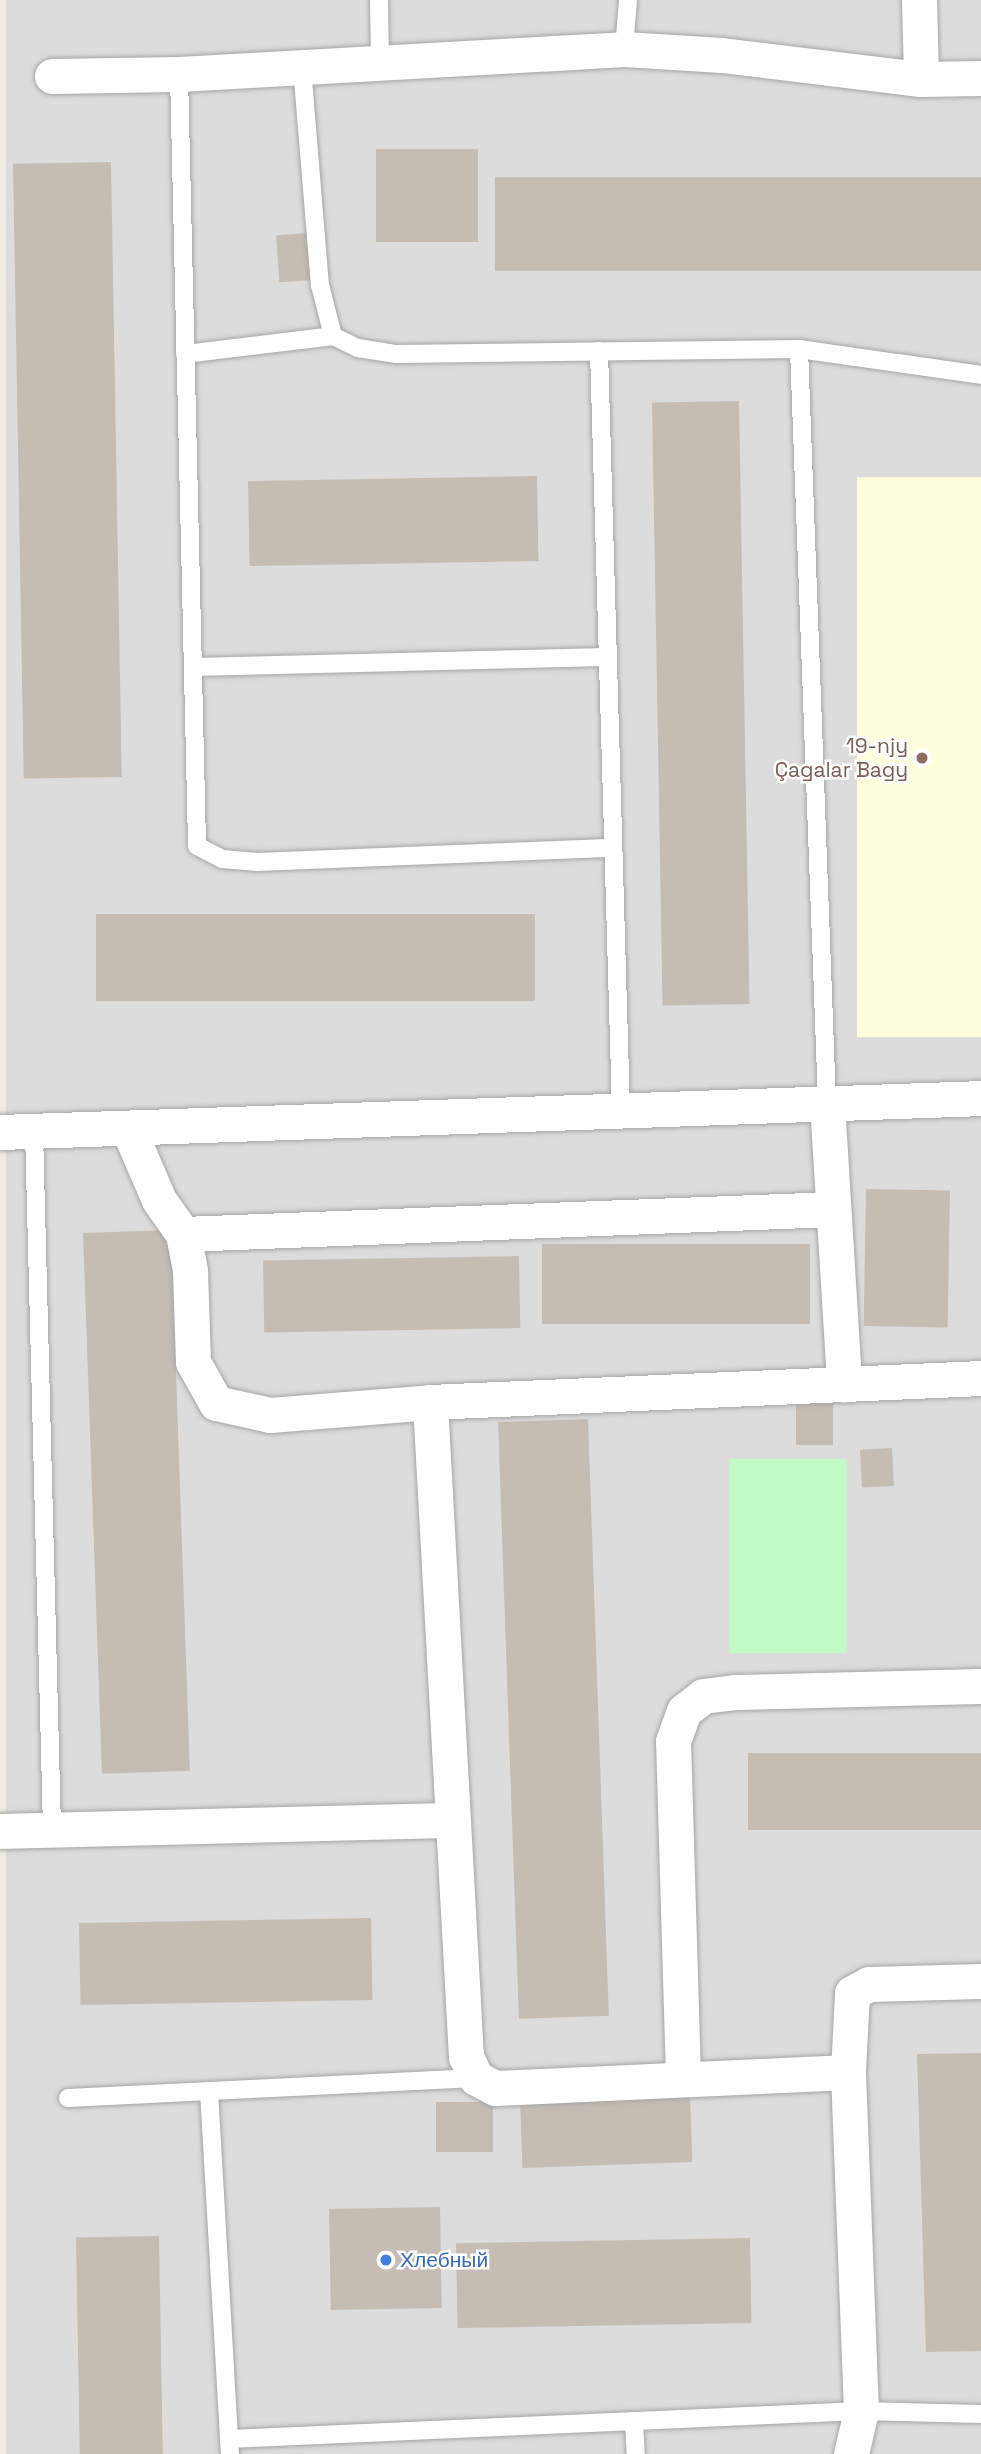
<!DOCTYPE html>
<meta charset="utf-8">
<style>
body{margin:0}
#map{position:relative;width:981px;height:2454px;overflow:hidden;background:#f0ece5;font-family:"Space Grotesk",sans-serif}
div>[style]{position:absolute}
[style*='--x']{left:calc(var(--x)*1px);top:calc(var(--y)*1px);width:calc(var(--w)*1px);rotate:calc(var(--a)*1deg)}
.residential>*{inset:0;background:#dddcdc;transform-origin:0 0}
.education>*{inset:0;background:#ffffdf;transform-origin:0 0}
.park>*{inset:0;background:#c1fac6;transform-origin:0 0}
.building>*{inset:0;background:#c5bcb4;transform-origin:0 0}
.roads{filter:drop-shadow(0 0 2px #a6a6a6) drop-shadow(0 0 2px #a6a6a6)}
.service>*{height:18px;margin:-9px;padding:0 9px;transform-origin:9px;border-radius:9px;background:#fff}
.minor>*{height:35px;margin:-17.5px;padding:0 17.5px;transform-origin:17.5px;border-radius:17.5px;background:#fff}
.dots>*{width:19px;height:19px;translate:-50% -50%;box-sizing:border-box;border:4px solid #fff;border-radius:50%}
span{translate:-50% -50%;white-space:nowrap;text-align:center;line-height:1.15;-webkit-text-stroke:5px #fff;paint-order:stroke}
.education-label{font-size:21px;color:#785e54}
.right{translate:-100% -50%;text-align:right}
.shop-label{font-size:21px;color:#366cbe}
.left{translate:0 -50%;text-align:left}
</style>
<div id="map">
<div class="residential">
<i style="left:6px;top:0;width:975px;height:2454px"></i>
</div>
<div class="education">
<i style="left:981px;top:477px;width:560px;height:124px;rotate:90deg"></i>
</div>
<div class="park">
<i style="left:847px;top:1459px;width:194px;height:118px;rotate:90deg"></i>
</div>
<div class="building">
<i style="left:376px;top:149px;width:102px;height:93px"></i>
<i style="left:111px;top:162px;width:615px;height:98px;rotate:89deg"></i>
<i style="left:981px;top:177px;width:94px;height:486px;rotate:90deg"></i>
<i style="left:310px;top:233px;width:47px;height:34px;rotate:86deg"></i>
<i style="left:739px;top:401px;width:603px;height:87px;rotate:89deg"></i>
<i style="left:537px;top:476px;width:85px;height:289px;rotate:89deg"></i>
<i style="left:96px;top:914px;width:439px;height:87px"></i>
<i style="left:866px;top:1189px;width:84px;height:137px;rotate:1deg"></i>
<i style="left:171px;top:1230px;width:541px;height:88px;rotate:88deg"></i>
<i style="left:810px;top:1244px;width:80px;height:268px;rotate:90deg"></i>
<i style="left:519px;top:1256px;width:72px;height:256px;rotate:89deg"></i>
<i style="left:796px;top:1398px;width:37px;height:47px"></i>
<i style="left:588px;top:1419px;width:597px;height:90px;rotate:88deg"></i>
<i style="left:892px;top:1448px;width:38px;height:32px;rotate:87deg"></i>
<i style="left:981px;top:1753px;width:77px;height:233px;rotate:90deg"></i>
<i style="left:371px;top:1918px;width:82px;height:292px;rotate:89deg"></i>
<i style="clip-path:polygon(981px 2053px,981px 2351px,926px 2352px,917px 2054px)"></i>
<i style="left:690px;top:2095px;width:67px;height:170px;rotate:88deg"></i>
<i style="left:493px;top:2102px;width:50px;height:57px;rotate:90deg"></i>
<i style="left:440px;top:2207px;width:101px;height:111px;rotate:89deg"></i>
<i style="left:159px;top:2236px;width:218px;height:83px;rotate:89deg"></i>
<i style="left:750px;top:2238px;width:85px;height:294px;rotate:89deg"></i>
</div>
<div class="roads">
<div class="service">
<i style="--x:379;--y:0;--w:63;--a:89.1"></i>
<i style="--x:624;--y:49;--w:49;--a:-85.3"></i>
<i style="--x:302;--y:67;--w:219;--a:85.3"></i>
<i style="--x:320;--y:285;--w:53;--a:75.7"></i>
<i style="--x:333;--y:336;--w:28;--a:26"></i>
<i style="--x:358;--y:348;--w:39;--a:9"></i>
<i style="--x:397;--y:354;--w:402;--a:-0.7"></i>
<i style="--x:799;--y:349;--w:184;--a:8.1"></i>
<i style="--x:179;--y:74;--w:772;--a:88.66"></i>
<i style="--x:197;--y:846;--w:28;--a:27"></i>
<i style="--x:222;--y:859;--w:35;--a:5"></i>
<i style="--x:257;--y:862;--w:356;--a:-2.3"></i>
<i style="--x:799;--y:349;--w:755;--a:87.87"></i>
<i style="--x:599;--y:351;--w:760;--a:88.34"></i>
<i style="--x:185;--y:354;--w:149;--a:-6.9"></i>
<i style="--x:193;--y:667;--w:414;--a:-1.4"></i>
<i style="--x:34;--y:1131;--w:698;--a:88.52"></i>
<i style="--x:209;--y:2091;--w:349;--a:86.7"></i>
<i style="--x:68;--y:2098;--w:408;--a:-2.8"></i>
<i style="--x:634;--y:2421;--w:33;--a:87"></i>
<i style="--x:230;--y:2454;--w:15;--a:-94"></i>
<i style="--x:229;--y:2439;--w:633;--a:-2.54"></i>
<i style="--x:861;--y:2411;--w:120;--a:1.4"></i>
</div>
<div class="minor">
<i style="--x:919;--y:0;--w:79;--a:88.5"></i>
<i style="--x:52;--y:76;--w:127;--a:-0.9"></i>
<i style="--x:179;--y:74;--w:446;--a:-3.2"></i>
<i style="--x:624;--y:49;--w:98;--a:3.5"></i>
<i style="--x:722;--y:55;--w:200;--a:6.9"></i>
<i style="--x:921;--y:79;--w:60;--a:-1"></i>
<i style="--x:827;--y:1103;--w:282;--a:86.5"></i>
<i style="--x:128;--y:1128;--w:78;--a:66.7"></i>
<i style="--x:159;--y:1200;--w:42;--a:54.8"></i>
<i style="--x:183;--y:1234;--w:38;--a:79"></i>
<i style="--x:190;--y:1271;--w:91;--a:88.1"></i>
<i style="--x:193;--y:1362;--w:47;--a:60.7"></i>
<i style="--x:216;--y:1403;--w:55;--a:12.5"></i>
<i style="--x:270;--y:1415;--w:161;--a:-4.6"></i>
<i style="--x:0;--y:1132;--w:982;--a:-1.98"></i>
<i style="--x:183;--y:1234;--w:650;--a:-2.2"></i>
<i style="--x:0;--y:1831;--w:450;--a:-1.4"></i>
<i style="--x:848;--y:2072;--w:353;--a:177.4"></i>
<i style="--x:495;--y:2088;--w:21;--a:-152"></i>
<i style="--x:476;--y:2078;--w:23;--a:-115"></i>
<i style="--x:466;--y:2057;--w:656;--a:-93.15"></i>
<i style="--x:430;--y:1402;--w:552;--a:-2.49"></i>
<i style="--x:683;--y:2077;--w:336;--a:-91.7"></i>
<i style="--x:673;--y:1741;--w:32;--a:-70"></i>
<i style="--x:684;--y:1711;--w:24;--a:-38"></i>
<i style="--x:703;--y:1696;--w:33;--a:-7"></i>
<i style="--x:736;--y:1692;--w:245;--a:-1.4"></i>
<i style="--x:851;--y:2454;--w:44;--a:-76.9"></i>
<i style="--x:861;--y:2411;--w:339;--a:-92.2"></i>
<i style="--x:848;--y:2072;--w:79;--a:-87.1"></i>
<i style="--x:852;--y:1993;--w:19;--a:-28"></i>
<i style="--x:869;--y:1984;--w:112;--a:-1.5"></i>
</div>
</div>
<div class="dots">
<i style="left:922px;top:758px;background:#8d6e63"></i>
<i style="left:386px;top:2260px;background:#3f7fe0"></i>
</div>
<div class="education-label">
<span class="right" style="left:908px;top:758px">19-njy<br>Çagalar Bagy</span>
</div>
<div class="shop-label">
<span class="left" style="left:400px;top:2260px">Хлебный</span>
</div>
</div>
